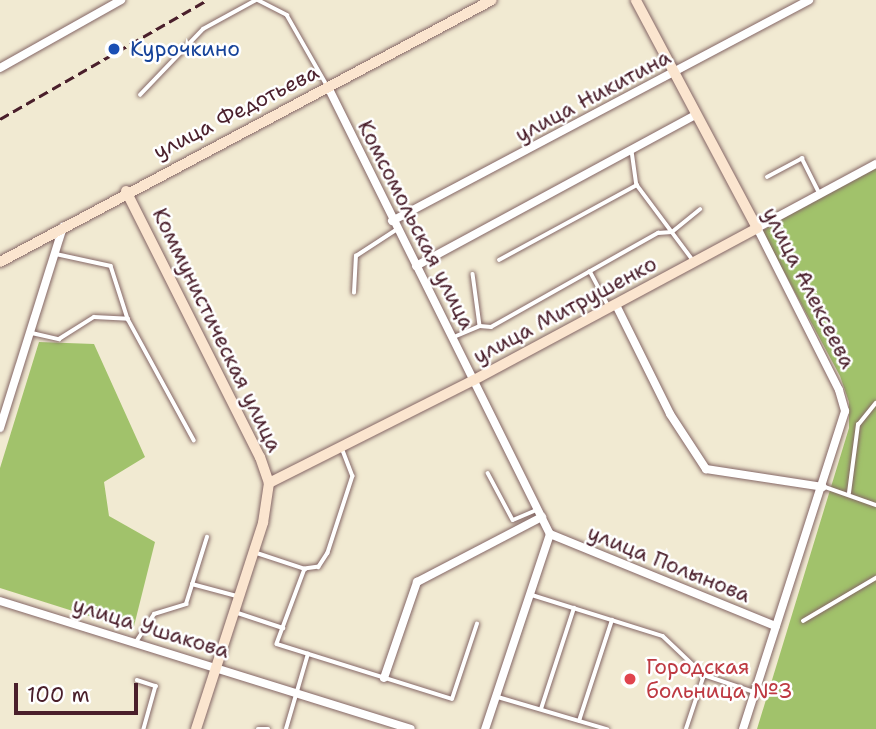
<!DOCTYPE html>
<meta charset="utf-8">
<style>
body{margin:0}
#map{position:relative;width:876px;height:729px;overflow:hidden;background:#f1ead2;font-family:"Shantell Sans",sans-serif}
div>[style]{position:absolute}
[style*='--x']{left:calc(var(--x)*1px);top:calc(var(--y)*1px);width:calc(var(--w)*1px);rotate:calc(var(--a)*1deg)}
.green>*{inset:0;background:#a1c26b}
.roads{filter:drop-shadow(0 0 2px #846665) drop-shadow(0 0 2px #846665)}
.lane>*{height:3.5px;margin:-1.75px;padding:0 1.75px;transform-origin:1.75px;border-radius:1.75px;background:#fff}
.street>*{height:8px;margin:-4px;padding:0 4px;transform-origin:4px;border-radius:4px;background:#fff}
.secondary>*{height:10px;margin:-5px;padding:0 5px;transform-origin:5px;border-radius:5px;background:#fbe5cf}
.rail>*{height:2.5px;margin-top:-1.25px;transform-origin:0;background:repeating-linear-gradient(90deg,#4a1f2b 0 10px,transparent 0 15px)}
.dots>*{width:19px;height:19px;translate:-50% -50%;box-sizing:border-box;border:4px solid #fff;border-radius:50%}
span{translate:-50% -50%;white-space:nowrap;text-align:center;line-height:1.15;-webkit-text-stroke:5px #fff;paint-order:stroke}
.transit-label{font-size:21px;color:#164399}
.left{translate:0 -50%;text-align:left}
.street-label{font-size:21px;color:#4a1f2b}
.health-label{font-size:21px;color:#be3a42}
.scale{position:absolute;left:14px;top:683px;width:124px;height:32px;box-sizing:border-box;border:4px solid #4a1f2b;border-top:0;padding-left:9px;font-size:21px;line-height:24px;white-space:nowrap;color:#4a1f2b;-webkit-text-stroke:5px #fff;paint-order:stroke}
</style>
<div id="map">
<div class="green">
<i style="clip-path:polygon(876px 164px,876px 729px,757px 729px,849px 428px,849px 402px,840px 376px,762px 231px)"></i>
<i style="clip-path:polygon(39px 342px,94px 344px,145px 457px,104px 482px,109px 516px,155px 542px,133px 630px,0 588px,0 468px)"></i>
</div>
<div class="roads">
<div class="lane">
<i style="--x:258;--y:0;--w:33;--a:27"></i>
<i style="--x:287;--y:15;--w:81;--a:60.3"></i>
<i style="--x:140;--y:95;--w:91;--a:-46.3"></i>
<i style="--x:203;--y:29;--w:60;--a:-28.7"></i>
<i style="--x:632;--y:151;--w:34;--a:82"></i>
<i style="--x:637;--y:185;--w:94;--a:53.3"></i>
<i style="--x:767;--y:177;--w:40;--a:-28"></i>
<i style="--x:802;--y:158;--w:40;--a:63.4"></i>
<i style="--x:56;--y:254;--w:56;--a:12.3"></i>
<i style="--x:111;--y:266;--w:56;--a:72.2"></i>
<i style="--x:128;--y:319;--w:138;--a:61.4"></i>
<i style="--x:499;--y:260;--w:157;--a:-28.5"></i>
<i style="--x:590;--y:271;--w:40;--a:62"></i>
<i style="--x:473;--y:274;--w:52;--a:82.3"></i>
<i style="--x:354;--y:293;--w:37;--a:-87"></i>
<i style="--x:356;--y:256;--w:48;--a:-33"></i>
<i style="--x:32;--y:333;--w:28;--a:13"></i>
<i style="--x:59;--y:339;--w:41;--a:-32.2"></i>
<i style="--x:94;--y:317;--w:34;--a:3"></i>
<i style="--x:454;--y:337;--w:28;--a:-23"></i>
<i style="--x:480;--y:326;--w:11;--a:5"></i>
<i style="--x:491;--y:327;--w:192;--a:-29.4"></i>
<i style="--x:658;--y:233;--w:14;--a:-4"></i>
<i style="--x:672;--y:232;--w:36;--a:-39"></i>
<i style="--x:342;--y:448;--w:30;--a:69"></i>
<i style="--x:353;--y:476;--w:81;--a:108"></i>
<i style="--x:328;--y:553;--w:17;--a:123"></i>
<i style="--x:319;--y:567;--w:14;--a:172"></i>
<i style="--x:305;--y:569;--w:80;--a:110.5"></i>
<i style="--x:277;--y:644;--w:183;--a:17.4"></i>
<i style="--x:452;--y:699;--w:79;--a:-71.6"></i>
<i style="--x:488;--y:473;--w:53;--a:62"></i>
<i style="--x:513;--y:520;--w:25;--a:-23"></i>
<i style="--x:825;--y:487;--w:54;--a:19.4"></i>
<i style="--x:849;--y:493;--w:69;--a:-82.5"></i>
<i style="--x:858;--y:425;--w:28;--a:-51"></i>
<i style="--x:254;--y:552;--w:54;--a:18.4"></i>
<i style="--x:192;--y:584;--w:47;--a:14.9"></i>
<i style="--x:532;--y:595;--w:137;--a:17.4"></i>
<i style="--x:663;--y:636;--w:57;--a:43.6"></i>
<i style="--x:704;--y:675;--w:53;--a:18.8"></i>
<i style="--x:235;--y:612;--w:51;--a:18.4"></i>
<i style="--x:803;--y:621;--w:85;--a:-30.5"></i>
<i style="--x:136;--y:642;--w:33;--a:-57"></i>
<i style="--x:154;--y:614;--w:34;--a:-17"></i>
<i style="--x:186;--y:604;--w:70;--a:-72.6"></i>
<i style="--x:137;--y:680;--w:20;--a:18"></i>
<i style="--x:156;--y:686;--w:45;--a:105.6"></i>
<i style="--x:498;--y:697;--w:114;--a:16.4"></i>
<i style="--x:541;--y:709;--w:106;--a:-71.9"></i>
<i style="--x:579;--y:721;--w:106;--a:-71.9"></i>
<i style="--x:258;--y:729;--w:10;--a:0"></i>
<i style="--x:286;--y:729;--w:78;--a:-73.7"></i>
<i style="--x:686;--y:729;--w:57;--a:-71.6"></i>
</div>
<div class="street">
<i style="--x:0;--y:68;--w:139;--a:-29.3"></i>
<i style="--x:328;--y:87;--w:499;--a:63.6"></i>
<i style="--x:550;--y:534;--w:206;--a:108.4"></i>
<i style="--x:392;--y:221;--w:472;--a:-27.9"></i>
<i style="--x:416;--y:266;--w:317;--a:-28.4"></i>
<i style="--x:616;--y:305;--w:122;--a:63.6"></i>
<i style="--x:670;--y:414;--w:66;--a:56.8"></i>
<i style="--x:706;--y:469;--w:118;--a:8.7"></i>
<i style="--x:0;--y:428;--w:211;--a:-72.6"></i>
<i style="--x:550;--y:534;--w:244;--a:22.2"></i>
<i style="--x:0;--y:601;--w:430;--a:17.3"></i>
<i style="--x:384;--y:678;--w:102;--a:-71"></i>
<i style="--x:417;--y:582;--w:141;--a:-27.5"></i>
<i style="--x:743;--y:729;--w:334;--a:-72.2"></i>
<i style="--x:845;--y:411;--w:22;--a:-106"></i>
<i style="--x:839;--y:390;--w:182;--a:-116.8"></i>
<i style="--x:757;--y:228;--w:135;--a:-28.3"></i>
</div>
<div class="secondary">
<i style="--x:126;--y:191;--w:298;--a:63.3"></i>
<i style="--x:260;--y:457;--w:28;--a:71"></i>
<i style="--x:269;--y:483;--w:40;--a:98.5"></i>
<i style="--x:263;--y:523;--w:217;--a:108"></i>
<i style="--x:0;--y:262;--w:557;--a:-28.04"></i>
<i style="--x:269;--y:483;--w:229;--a:-26.7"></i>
<i style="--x:474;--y:380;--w:321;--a:-28.2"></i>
<i style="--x:757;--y:228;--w:258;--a:-118"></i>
</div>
</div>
<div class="rail">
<i style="--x:0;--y:119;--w:239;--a:-29.9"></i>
</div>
<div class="dots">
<i style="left:114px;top:49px;background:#1a4fb4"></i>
<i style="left:630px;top:679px;background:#e0444e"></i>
</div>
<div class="transit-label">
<span class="left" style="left:130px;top:49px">Курочкино</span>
</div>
<div class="street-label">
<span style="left:593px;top:96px;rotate:-28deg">улица Никитина</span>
<span style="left:236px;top:112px;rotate:-27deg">улица Федотьева</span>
<span style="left:416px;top:225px;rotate:63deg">Комсомольская улица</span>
<span style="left:809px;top:288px;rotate:63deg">улица Алексеева</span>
<span style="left:565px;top:310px;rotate:-28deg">улица Митрушенко</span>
<span style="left:217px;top:330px;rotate:64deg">Коммунистическая улица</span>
<span style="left:669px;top:564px;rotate:22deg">улица Полынова</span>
<span style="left:151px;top:628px;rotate:17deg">улица Ушакова</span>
</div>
<div class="health-label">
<span class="left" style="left:646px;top:679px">Городская<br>больница №3</span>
</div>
<div class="scale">100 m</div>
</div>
